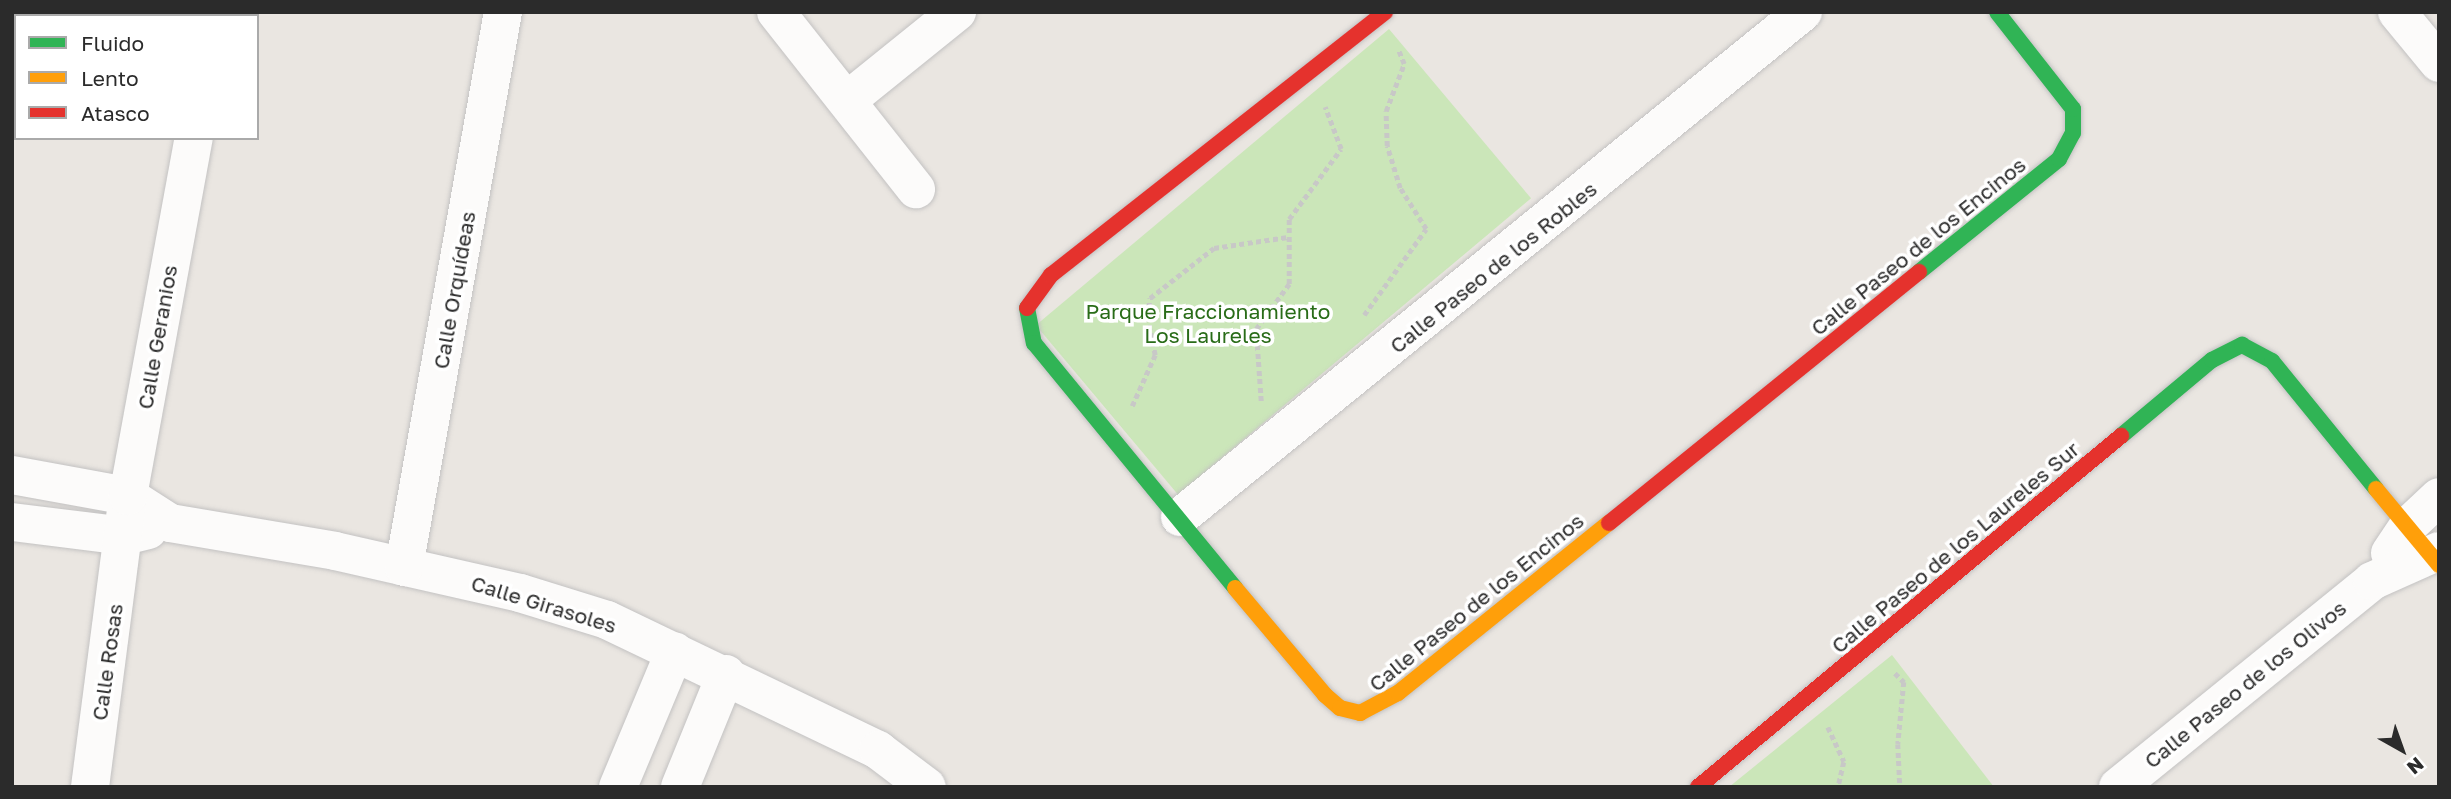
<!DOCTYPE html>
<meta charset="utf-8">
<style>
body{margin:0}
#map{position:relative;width:2451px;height:799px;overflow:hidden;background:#eae6e1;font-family:"Golos Text",sans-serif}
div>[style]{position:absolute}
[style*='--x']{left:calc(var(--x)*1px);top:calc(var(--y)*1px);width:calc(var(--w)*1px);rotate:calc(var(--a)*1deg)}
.green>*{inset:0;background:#cbe6b9;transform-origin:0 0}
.path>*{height:4.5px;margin-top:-2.25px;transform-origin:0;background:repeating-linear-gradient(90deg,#c8c8c7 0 5px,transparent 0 8.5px)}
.roads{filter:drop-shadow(0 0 2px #c3c2c2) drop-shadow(0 0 2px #c3c2c2)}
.street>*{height:38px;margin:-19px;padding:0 19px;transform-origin:19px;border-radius:19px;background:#fcfbfa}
.fast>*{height:16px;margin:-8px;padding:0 8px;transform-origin:8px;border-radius:8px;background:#30b455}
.slow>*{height:16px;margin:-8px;padding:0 8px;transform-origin:8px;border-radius:8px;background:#ff9f0a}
.jam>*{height:16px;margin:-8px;padding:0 8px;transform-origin:8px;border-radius:8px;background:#e5322d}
span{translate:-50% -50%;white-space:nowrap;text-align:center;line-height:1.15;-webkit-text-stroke:7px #fff;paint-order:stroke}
.street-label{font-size:21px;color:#2b2b2b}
.park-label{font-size:21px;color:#296c18}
.frame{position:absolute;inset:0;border:14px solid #2b2b2b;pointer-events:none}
.legend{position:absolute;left:14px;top:14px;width:245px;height:126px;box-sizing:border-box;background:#fff;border:2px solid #aaa;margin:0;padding:9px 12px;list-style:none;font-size:21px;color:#2b2b2b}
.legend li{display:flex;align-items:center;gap:14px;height:35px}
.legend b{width:35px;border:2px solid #aaa}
.north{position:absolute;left:2367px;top:715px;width:70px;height:70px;-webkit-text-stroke:5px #fff;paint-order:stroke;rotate:140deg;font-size:19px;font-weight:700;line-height:28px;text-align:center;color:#2b2b2b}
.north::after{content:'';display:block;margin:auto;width:24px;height:32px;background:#2b2b2b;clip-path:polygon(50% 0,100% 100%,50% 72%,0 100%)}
</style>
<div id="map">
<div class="green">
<i style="left:1389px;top:29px;width:221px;height:461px;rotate:50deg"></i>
<i style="clip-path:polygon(1892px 655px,1994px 787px,1729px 787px)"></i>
</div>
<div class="path">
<i style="--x:1364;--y:315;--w:106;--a:-54.2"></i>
<i style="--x:1426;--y:229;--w:49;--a:-122.4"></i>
<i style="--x:1400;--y:188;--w:44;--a:-107.2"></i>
<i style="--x:1387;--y:146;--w:35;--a:-92"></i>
<i style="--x:1386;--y:111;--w:50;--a:-69"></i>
<i style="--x:1404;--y:64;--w:16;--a:-112"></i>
<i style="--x:1261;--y:401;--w:72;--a:-94"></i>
<i style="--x:1256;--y:329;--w:56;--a:-53.7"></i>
<i style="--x:1289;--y:284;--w:65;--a:-90"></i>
<i style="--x:1289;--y:219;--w:87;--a:-53.4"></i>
<i style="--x:1341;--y:149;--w:45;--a:-110.9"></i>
<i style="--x:1132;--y:406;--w:56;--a:-65.7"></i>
<i style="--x:1155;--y:355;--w:40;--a:-102"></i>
<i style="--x:1147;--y:316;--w:18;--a:-81"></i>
<i style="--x:1150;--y:298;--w:81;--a:-38"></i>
<i style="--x:1214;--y:248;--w:75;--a:-8.5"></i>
<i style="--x:1895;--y:673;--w:13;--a:45"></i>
<i style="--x:1904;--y:682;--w:62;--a:95.5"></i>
<i style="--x:1898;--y:744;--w:43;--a:87.3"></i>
<i style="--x:1828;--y:727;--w:38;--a:65"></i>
<i style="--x:1844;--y:762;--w:26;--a:103"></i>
</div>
<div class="roads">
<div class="street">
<i style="--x:776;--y:12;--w:226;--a:51.7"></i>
<i style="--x:2397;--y:12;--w:66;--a:50.5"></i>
<i style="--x:216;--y:16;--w:4;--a:-76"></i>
<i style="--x:849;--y:99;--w:139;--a:-38.9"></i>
<i style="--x:12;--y:475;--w:118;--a:10.3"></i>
<i style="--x:128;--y:496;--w:50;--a:32.7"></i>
<i style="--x:170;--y:523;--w:167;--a:9.6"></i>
<i style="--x:335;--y:551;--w:190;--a:12.8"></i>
<i style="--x:520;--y:593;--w:91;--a:17.2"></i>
<i style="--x:607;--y:620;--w:301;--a:25.6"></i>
<i style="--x:878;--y:750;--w:61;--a:37.1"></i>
<i style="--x:1180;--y:517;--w:802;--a:-39.03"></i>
<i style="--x:12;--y:522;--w:113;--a:7.1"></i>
<i style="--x:124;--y:536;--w:25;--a:-14"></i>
<i style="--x:2390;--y:553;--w:32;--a:-56"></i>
<i style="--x:2408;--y:526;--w:42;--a:-43.1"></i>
<i style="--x:404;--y:567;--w:564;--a:-79.89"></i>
<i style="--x:90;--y:787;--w:293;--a:-82.6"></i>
<i style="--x:128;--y:496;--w:364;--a:-79.6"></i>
<i style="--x:618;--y:787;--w:147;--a:-67.3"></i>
<i style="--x:680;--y:787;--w:122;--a:-67.8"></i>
<i style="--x:2118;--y:787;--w:327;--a:-39"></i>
<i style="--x:2372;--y:581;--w:73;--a:-24.1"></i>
</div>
<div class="fast">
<i style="--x:1919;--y:272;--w:180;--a:-38.9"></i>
<i style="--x:2059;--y:159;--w:30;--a:-62"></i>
<i style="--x:2073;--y:133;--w:24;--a:-90"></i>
<i style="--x:2073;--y:109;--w:123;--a:-128.1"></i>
<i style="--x:1027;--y:308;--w:36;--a:79"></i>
<i style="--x:1034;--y:343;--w:317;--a:50.6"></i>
<i style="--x:2121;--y:436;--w:119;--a:-39.9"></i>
<i style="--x:2212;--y:360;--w:34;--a:-27"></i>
<i style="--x:2242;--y:345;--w:34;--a:28"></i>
<i style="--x:2272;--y:361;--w:165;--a:50.9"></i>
</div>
<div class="slow">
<i style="--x:2376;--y:489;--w:99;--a:50.3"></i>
<i style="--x:1235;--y:588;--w:140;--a:49.9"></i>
<i style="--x:1325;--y:695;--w:20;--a:41"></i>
<i style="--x:1340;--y:708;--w:21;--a:14"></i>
<i style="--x:1360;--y:713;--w:43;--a:-27.8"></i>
<i style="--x:1398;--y:693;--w:271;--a:-38.9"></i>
</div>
<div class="jam">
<i style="--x:1027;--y:308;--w:41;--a:-54"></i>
<i style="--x:1051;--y:275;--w:425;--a:-38.2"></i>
<i style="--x:1609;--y:523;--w:399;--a:-39"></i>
<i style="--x:1698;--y:787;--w:550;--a:-39.69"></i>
</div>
</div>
<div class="street-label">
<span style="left:1918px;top:246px;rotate:-39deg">Calle Paseo de los Encinos</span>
<span style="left:1493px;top:267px;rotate:-39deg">Calle Paseo de los Robles</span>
<span style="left:454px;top:290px;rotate:-80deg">Calle Orquídeas</span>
<span style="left:157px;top:337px;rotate:-80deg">Calle Geranios</span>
<span style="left:1955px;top:547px;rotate:-40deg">Calle Paseo de los Laureles Sur</span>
<span style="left:1476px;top:602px;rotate:-39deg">Calle Paseo de los Encinos</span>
<span style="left:544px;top:604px;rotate:17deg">Calle Girasoles</span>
<span style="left:107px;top:662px;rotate:-82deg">Calle Rosas</span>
<span style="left:2245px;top:684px;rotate:-39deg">Calle Paseo de los Olivos</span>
</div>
<div class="park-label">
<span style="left:1208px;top:323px">Parque Fraccionamiento<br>Los Laureles</span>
</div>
<div class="frame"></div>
<ul class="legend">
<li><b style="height:9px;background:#30b455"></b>Fluido</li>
<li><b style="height:9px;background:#ff9f0a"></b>Lento</li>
<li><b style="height:9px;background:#e5322d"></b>Atasco</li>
</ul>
<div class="north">N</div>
</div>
